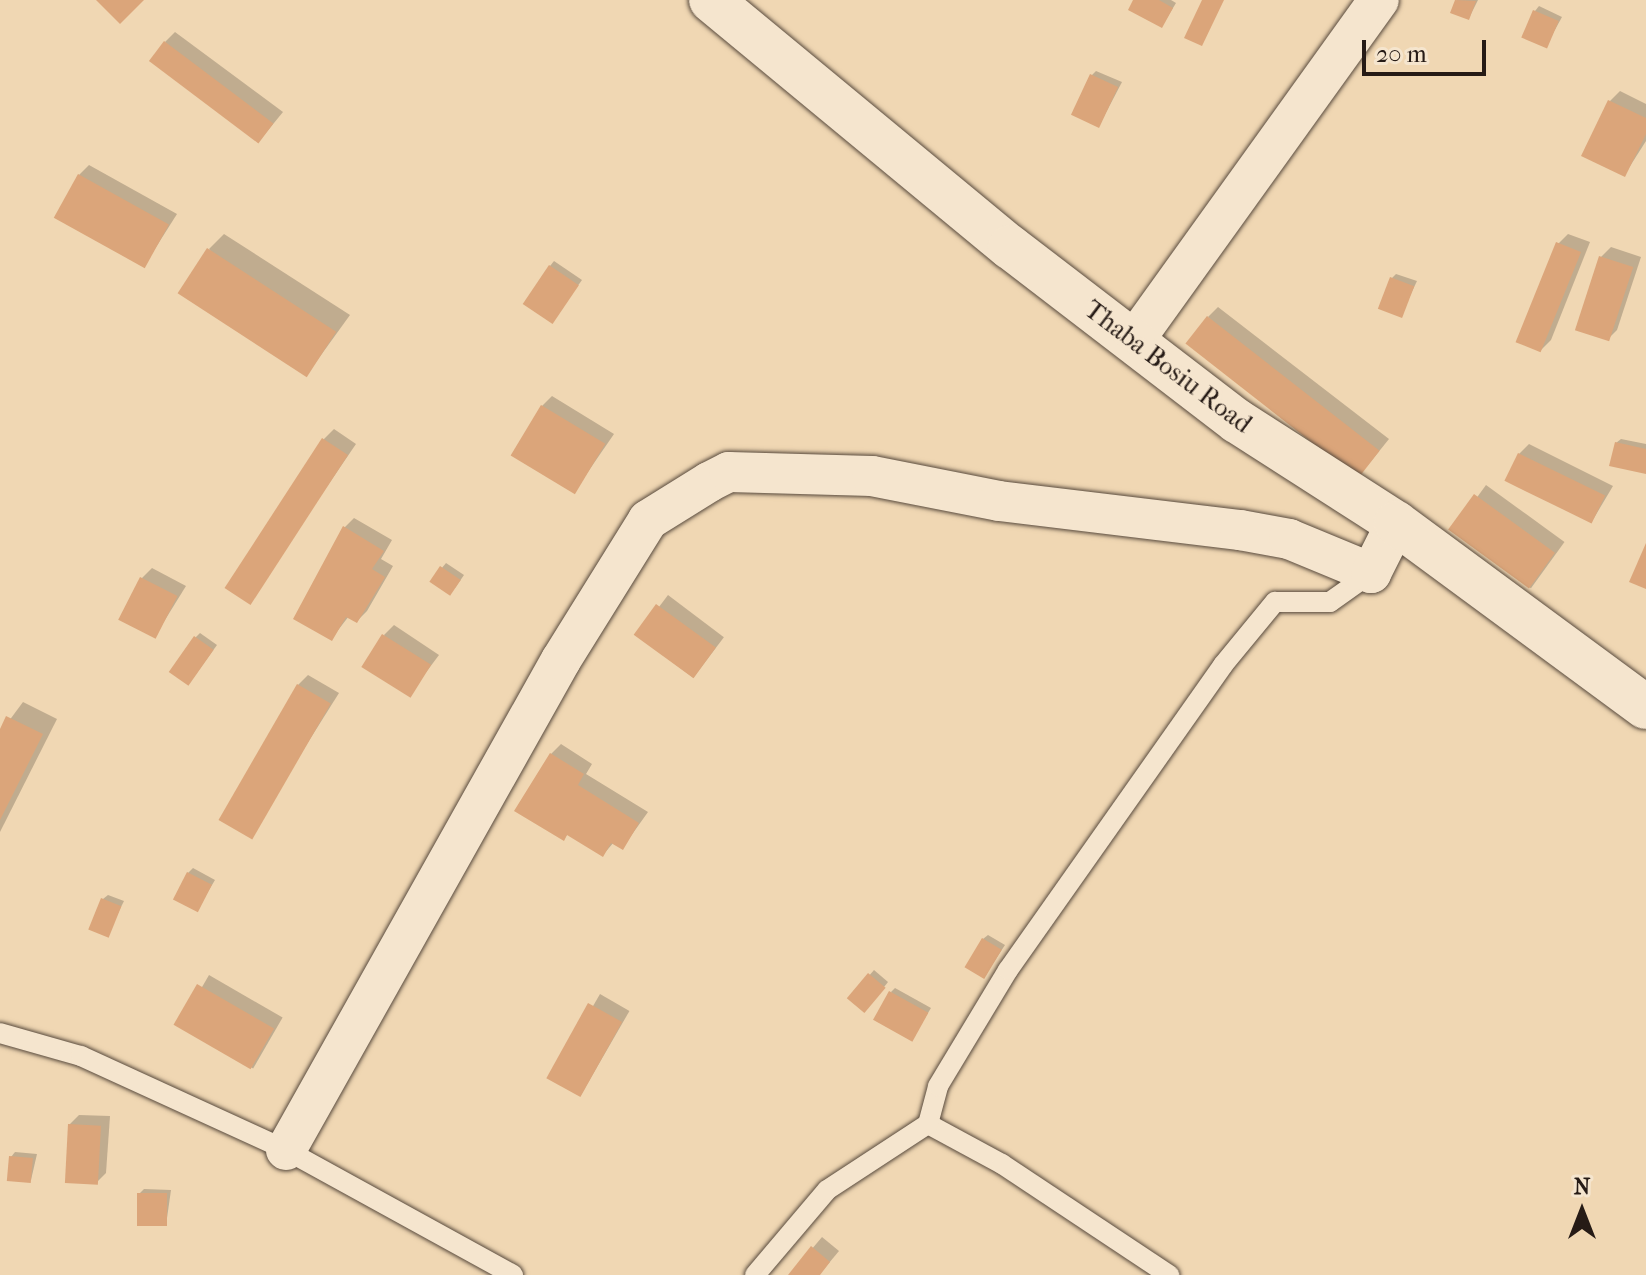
<!DOCTYPE html>
<style>
body{margin:0}
#map{position:relative;width:1646px;height:1275px;overflow:hidden;background:#f0d7b3;font-family:"IM FELL French Canon",serif}
div>[style]{position:absolute}
[style*='--x']{left:calc(var(--x)*1px);top:calc(var(--y)*1px);width:calc(var(--w)*1px);rotate:calc(var(--a)*1deg)}
.shadow>*{inset:0;background:#0003;transform-origin:0 0}
.building>*{inset:0;background:#dba57a;transform-origin:0 0}
.roads{filter:drop-shadow(0 0 2px #584a3d) drop-shadow(0 0 2px #584a3d)}
.service>*{height:20px;margin:-10px;padding:0 10px;transform-origin:10px;border-radius:10px;background:#f5e5ce}
.minor>*{height:40px;margin:-20px;padding:0 20px;transform-origin:20px;border-radius:20px;background:#f5e5ce}
.tertiary>*{height:44px;margin:-22px;padding:0 22px;transform-origin:22px;border-radius:22px;background:#f5e5ce}
span{translate:-50% -50%;white-space:nowrap;text-align:center;line-height:1.15;-webkit-text-stroke:7px #f5e5ce;paint-order:stroke}
.street-label{font-size:26px;color:#261b16}
.north{position:absolute;left:1542px;top:1171px;width:80px;height:80px;-webkit-text-stroke:6px #f5e5ce;paint-order:stroke;rotate:0deg;font-size:22px;font-weight:700;line-height:32px;text-align:center;color:#261b16}
.north::after{content:'';display:block;margin:auto;width:28px;height:36px;background:#261b16;clip-path:polygon(50% 0,100% 100%,50% 72%,0 100%)}
.scale{position:absolute;left:1362px;top:40px;width:124px;height:36px;box-sizing:border-box;border:4px solid #261b16;border-top:0;padding-left:10px;font-size:24px;line-height:28px;white-space:nowrap;color:#261b16;-webkit-text-stroke:6px #f5e5ce;paint-order:stroke}
</style>
<div id="map">
<div class="shadow">
<i style="clip-path:polygon(1135px 0,1171px 0,1176px 3px,1162px 26px)"></i>
<i style="clip-path:polygon(1457px 0,1478px 0,1469px 18px,1453px 12px)"></i>
<i style="clip-path:polygon(1539px 6px,1562px 17px,1546px 46px,1535px 11px)"></i>
<i style="clip-path:polygon(175px 32px,283px 112px,260px 140px,165px 42px)"></i>
<i style="clip-path:polygon(1096px 71px,1122px 82px,1099px 126px,1092px 75px)"></i>
<i style="clip-path:polygon(1620px 91px,1646px 104px,1646px 141px,1625px 174px,1610px 101px)"></i>
<i style="clip-path:polygon(89px 165px,177px 214px,144px 266px,79px 175px)"></i>
<i style="clip-path:polygon(224px 234px,350px 315px,308px 373px,209px 249px)"></i>
<i style="clip-path:polygon(1568px 234px,1590px 242px,1551px 340px,1541px 350px,1558px 244px)"></i>
<i style="clip-path:polygon(1611px 247px,1641px 257px,1617px 330px,1607px 340px,1601px 257px)"></i>
<i style="clip-path:polygon(554px 261px,582px 280px,556px 316px,550px 266px)"></i>
<i style="clip-path:polygon(1396px 274px,1417px 281px,1401px 315px,1392px 278px)"></i>
<i style="clip-path:polygon(1218px 307px,1389px 439px,1368px 465px,1208px 317px)"></i>
<i style="clip-path:polygon(552px 396px,614px 434px,574px 492px,542px 406px)"></i>
<i style="clip-path:polygon(334px 429px,356px 444px,248px 602px,324px 439px)"></i>
<i style="clip-path:polygon(1621px 439px,1646px 444px,1646px 472px,1616px 443px)"></i>
<i style="clip-path:polygon(1529px 444px,1613px 486px,1591px 523px,1519px 454px)"></i>
<i style="left:1486px;top:485px;width:97px;height:57px;rotate:36deg"></i>
<i style="clip-path:polygon(354px 518px,392px 540px,381px 559px,393px 566px,367px 611px,357px 621px,349px 616px,332px 638px,344px 528px)"></i>
<i style="clip-path:polygon(446px 563px,464px 575px,455px 588px,432px 580px)"></i>
<i style="clip-path:polygon(152px 568px,186px 586px,155px 636px,142px 578px)"></i>
<i style="left:668px;top:595px;width:70px;height:51px;rotate:37deg"></i>
<i style="clip-path:polygon(394px 625px,439px 655px,409px 695px,384px 635px)"></i>
<i style="clip-path:polygon(200px 633px,217px 645px,193px 678px,196px 637px)"></i>
<i style="clip-path:polygon(308px 675px,339px 693px,249px 836px,298px 685px)"></i>
<i style="clip-path:polygon(23px 702px,57px 719px,0 832px,0 733px)"></i>
<i style="clip-path:polygon(561px 744px,592px 764px,586px 774px,648px 812px,623px 847px,614px 842px,603px 855px,569px 833px,563px 839px,551px 754px)"></i>
<i style="clip-path:polygon(193px 868px,215px 880px,197px 910px,188px 873px)"></i>
<i style="clip-path:polygon(108px 895px,124px 901px,107px 935px,103px 899px)"></i>
<i style="clip-path:polygon(988px 935px,1005px 945px,984px 977px,983px 939px)"></i>
<i style="clip-path:polygon(874px 970px,888px 982px,869px 1006px,850px 998px)"></i>
<i style="left:209px;top:975px;width:85px;height:59px;rotate:30deg"></i>
<i style="clip-path:polygon(895px 988px,931px 1008px,912px 1039px,891px 992px)"></i>
<i style="left:600px;top:994px;width:34px;height:98px;rotate:30deg"></i>
<i style="clip-path:polygon(79px 1115px,110px 1116px,106px 1173px,96px 1183px,69px 1125px)"></i>
<i style="clip-path:polygon(15px 1152px,37px 1154px,31px 1180px,11px 1157px)"></i>
<i style="clip-path:polygon(144px 1189px,171px 1190px,166px 1225px,139px 1194px)"></i>
<i style="clip-path:polygon(822px 1237px,839px 1251px,819px 1275px,790px 1275px)"></i>
</div>
<div class="building">
<i style="clip-path:polygon(96px 0,144px 0,120px 24px)"></i>
<i style="clip-path:polygon(1133px 0,1159px 0,1173px 8px,1162px 28px,1128px 10px)"></i>
<i style="clip-path:polygon(1202px 0,1224px 0,1202px 46px,1184px 38px)"></i>
<i style="clip-path:polygon(1455px 0,1476px 1px,1469px 20px,1450px 13px)"></i>
<i style="left:1533px;top:10px;width:28px;height:30px;rotate:23deg"></i>
<i style="left:164px;top:41px;width:137px;height:25px;rotate:37deg"></i>
<i style="left:1090px;top:74px;width:31px;height:45px;rotate:25deg"></i>
<i style="clip-path:polygon(1608px 100px,1646px 118px,1646px 134px,1625px 177px,1581px 156px)"></i>
<i style="left:78px;top:174px;width:104px;height:50px;rotate:29deg"></i>
<i style="left:1556px;top:242px;width:27px;height:108px;rotate:22deg"></i>
<i style="left:207px;top:248px;width:154px;height:54px;rotate:33deg"></i>
<i style="left:1599px;top:256px;width:36px;height:78px;rotate:18deg"></i>
<i style="left:549px;top:265px;width:36px;height:47px;rotate:34deg"></i>
<i style="left:1390px;top:277px;width:26px;height:34px;rotate:21deg"></i>
<i style="left:1207px;top:316px;width:219px;height:35px;rotate:38deg"></i>
<i style="left:541px;top:405px;width:75px;height:59px;rotate:31deg"></i>
<i style="left:322px;top:438px;width:31px;height:179px;rotate:33deg"></i>
<i style="clip-path:polygon(1615px 442px,1646px 449px,1646px 474px,1609px 466px)"></i>
<i style="left:1518px;top:453px;width:97px;height:31px;rotate:26deg"></i>
<i style="left:1474px;top:494px;width:100px;height:44px;rotate:36deg"></i>
<i style="clip-path:polygon(343px 526px,384px 551px,372px 569px,385px 577px,357px 623px,346px 617px,332px 641px,293px 619px)"></i>
<i style="clip-path:polygon(1646px 543px,1646px 589px,1629px 582px)"></i>
<i style="left:440px;top:566px;width:25px;height:19px;rotate:34deg"></i>
<i style="left:140px;top:577px;width:42px;height:48px;rotate:27deg"></i>
<i style="left:656px;top:604px;width:74px;height:38px;rotate:36deg"></i>
<i style="left:382px;top:634px;width:58px;height:39px;rotate:32deg"></i>
<i style="left:194px;top:636px;width:24px;height:44px;rotate:35deg"></i>
<i style="left:297px;top:684px;width:39px;height:157px;rotate:30deg"></i>
<i style="clip-path:polygon(6px 716px,43px 734px,0 820px,0 729px)"></i>
<i style="clip-path:polygon(550px 753px,584px 774px,578px 785px,639px 823px,623px 850px,611px 843px,603px 857px,567px 835px,564px 841px,514px 811px)"></i>
<i style="left:187px;top:872px;width:28px;height:31px;rotate:27deg"></i>
<i style="left:101px;top:898px;width:22px;height:34px;rotate:22deg"></i>
<i style="left:982px;top:938px;width:23px;height:34px;rotate:31deg"></i>
<i style="left:868px;top:973px;width:23px;height:33px;rotate:40deg"></i>
<i style="left:197px;top:984px;width:89px;height:47px;rotate:30deg"></i>
<i style="left:889px;top:991px;width:45px;height:33px;rotate:29deg"></i>
<i style="left:588px;top:1003px;width:39px;height:86px;rotate:29deg"></i>
<i style="left:68px;top:1124px;width:33px;height:59px;rotate:3deg"></i>
<i style="left:9px;top:1156px;width:24px;height:25px;rotate:5deg"></i>
<i style="left:137px;top:1193px;width:30px;height:33px"></i>
<i style="clip-path:polygon(811px 1246px,830px 1262px,820px 1275px,788px 1275px)"></i>
</div>
<div class="roads">
<div class="service">
<i style="--x:0;--y:1033;--w:84;--a:15.9"></i>
<i style="--x:81;--y:1056;--w:226;--a:24.6"></i>
<i style="--x:286;--y:1150;--w:259;--a:28.8"></i>
<i style="--x:928;--y:1124;--w:84;--a:28.4"></i>
<i style="--x:1002;--y:1164;--w:201;--a:33.6"></i>
<i style="--x:755;--y:1275;--w:111;--a:-49.7"></i>
<i style="--x:827;--y:1190;--w:121;--a:-33.2"></i>
<i style="--x:928;--y:1124;--w:39;--a:-75"></i>
<i style="--x:938;--y:1086;--w:135;--a:-58.9"></i>
<i style="--x:1008;--y:970;--w:373;--a:-54.8"></i>
<i style="--x:1223;--y:665;--w:82;--a:-50.5"></i>
<i style="--x:1275;--y:602;--w:55;--a:0"></i>
<i style="--x:1330;--y:602;--w:50;--a:-35.3"></i>
</div>
<div class="minor">
<i style="--x:1133;--y:342;--w:421;--a:-54.3"></i>
<i style="--x:286;--y:1150;--w:562;--a:-60.7"></i>
<i style="--x:561;--y:660;--w:165;--a:-58.1"></i>
<i style="--x:648;--y:520;--w:72;--a:-31.9"></i>
<i style="--x:709;--y:482;--w:22;--a:-27"></i>
<i style="--x:729;--y:472;--w:143;--a:1.6"></i>
<i style="--x:872;--y:476;--w:129;--a:11.1"></i>
<i style="--x:999;--y:501;--w:243;--a:6.9"></i>
<i style="--x:1240;--y:530;--w:50;--a:10.4"></i>
<i style="--x:1289;--y:539;--w:89;--a:22.5"></i>
<i style="--x:1371;--y:573;--w:56;--a:-63.4"></i>
</div>
<div class="tertiary">
<i style="--x:711;--y:0;--w:388;--a:39.6"></i>
<i style="--x:1010;--y:247;--w:286;--a:37.5"></i>
<i style="--x:1237;--y:421;--w:189;--a:32.7"></i>
<i style="--x:1396;--y:523;--w:310;--a:36.4"></i>
</div>
</div>
<div class="street-label">
<span style="left:1168px;top:367px;rotate:37deg">Thaba Bosiu Road</span>
</div>
<div class="north">N</div>
<div class="scale">20 m</div>
</div>
